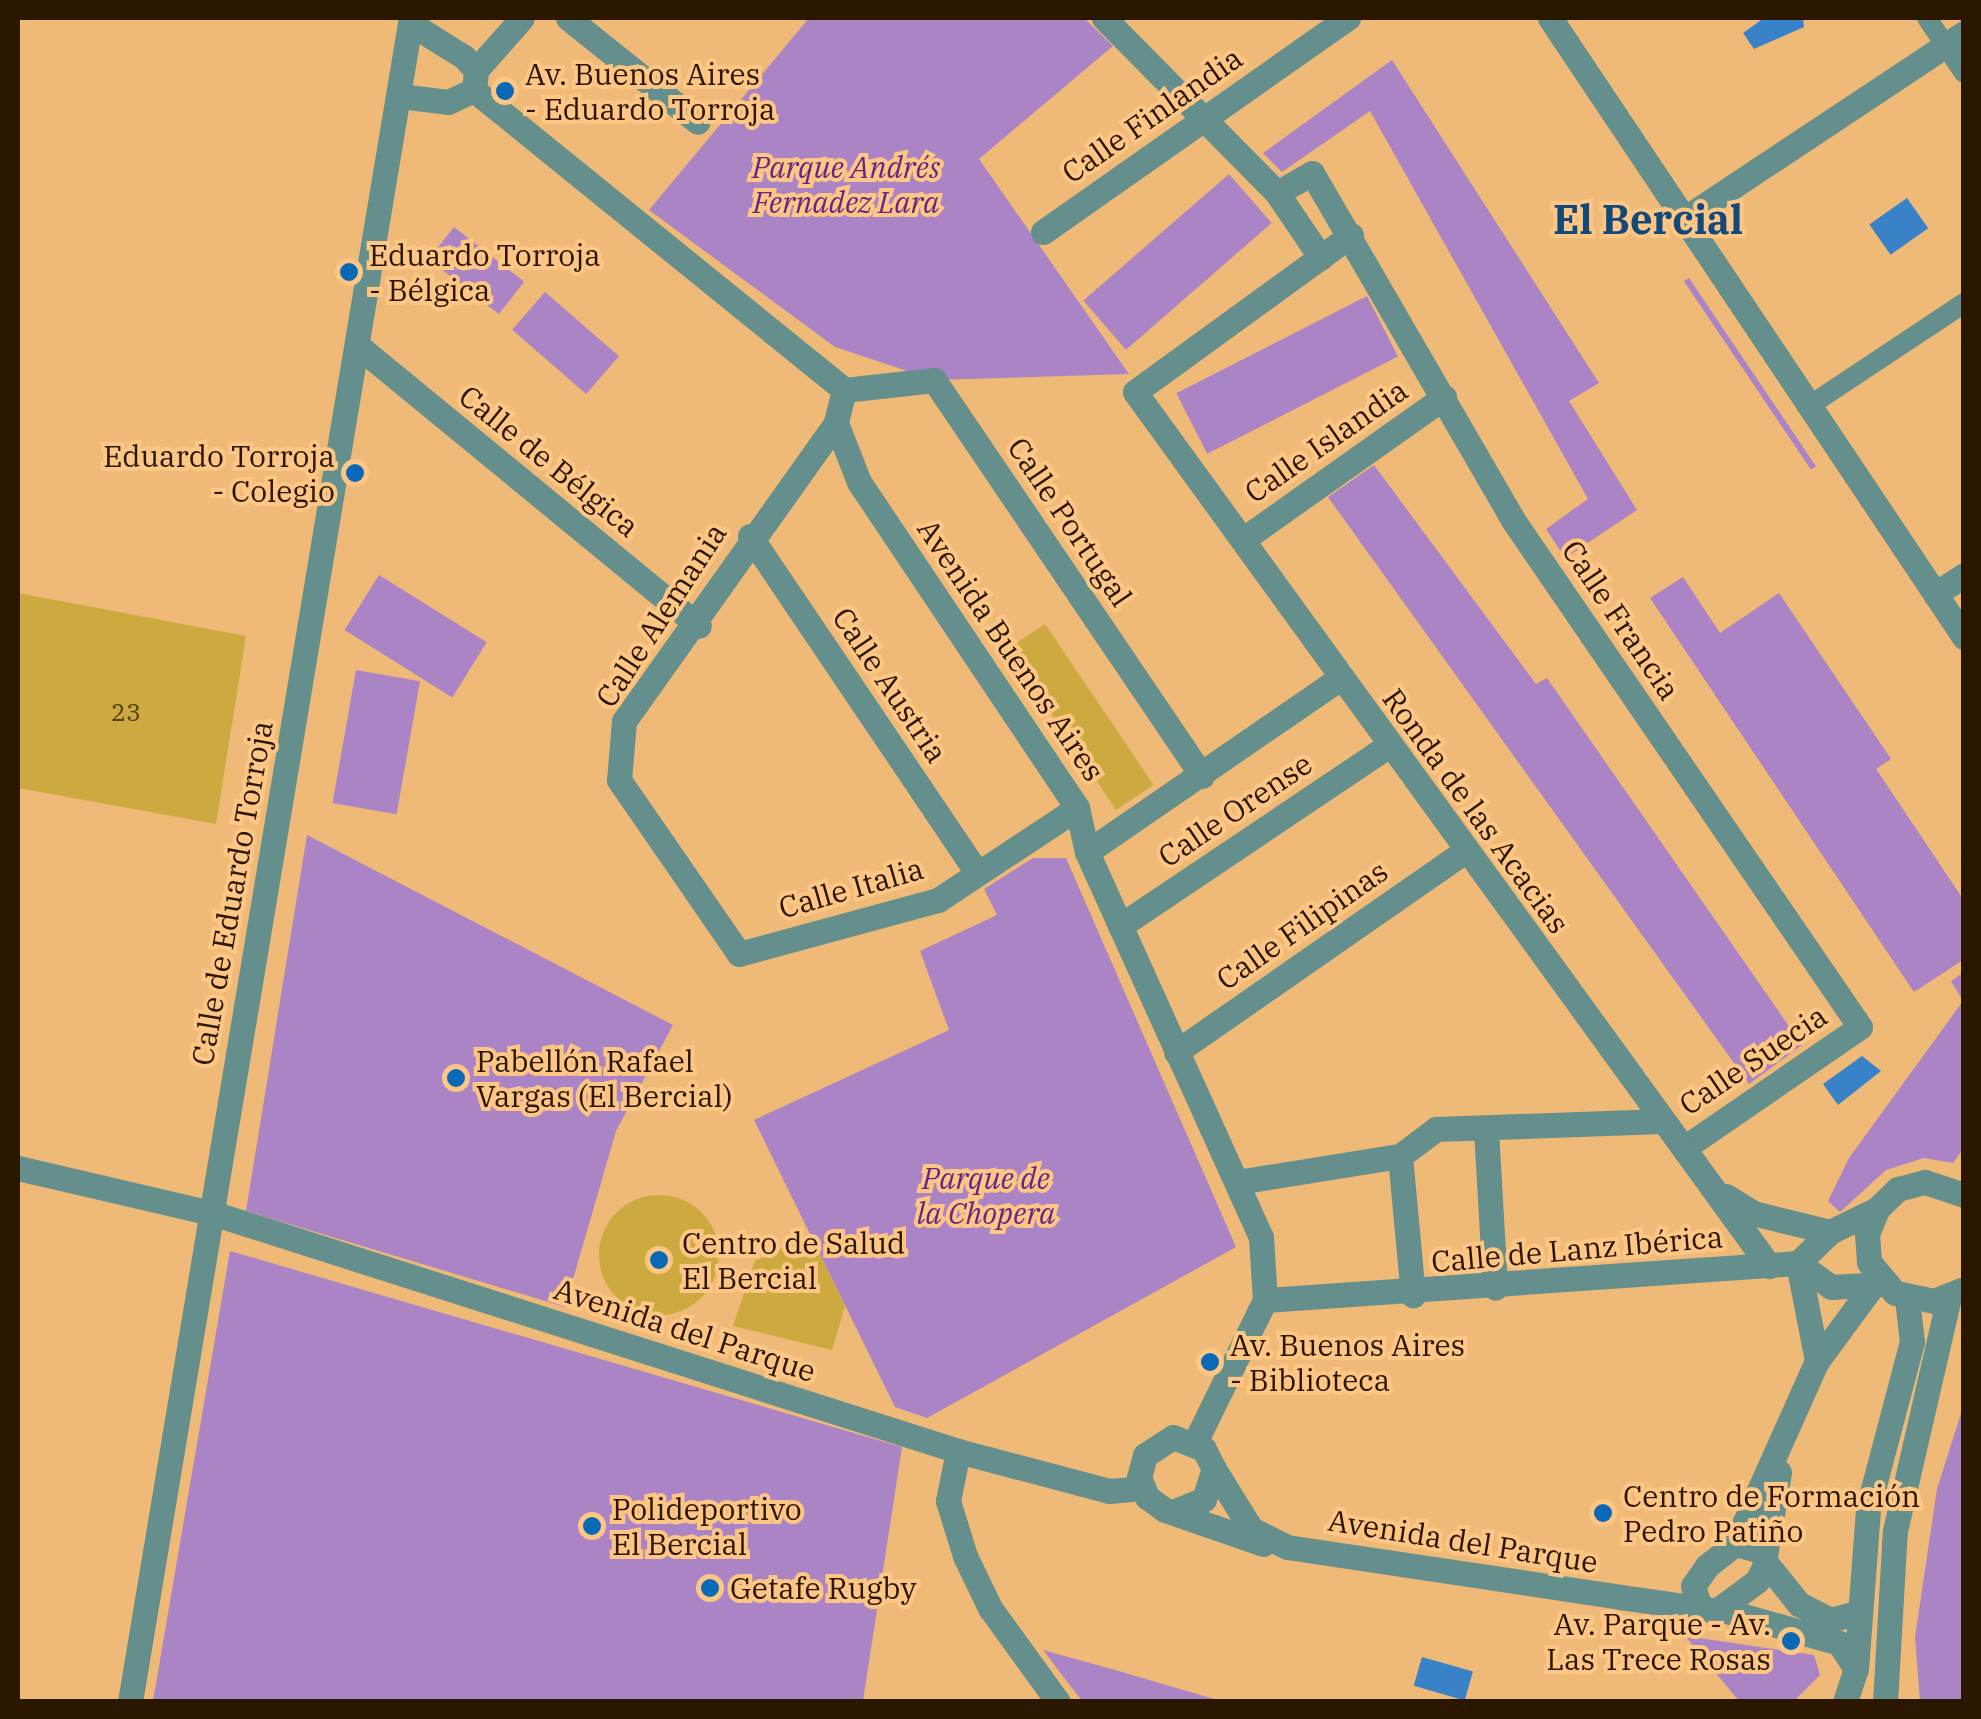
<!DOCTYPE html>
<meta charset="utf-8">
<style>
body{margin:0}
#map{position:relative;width:1981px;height:1719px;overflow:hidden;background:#efb977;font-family:"IBM Plex Serif",serif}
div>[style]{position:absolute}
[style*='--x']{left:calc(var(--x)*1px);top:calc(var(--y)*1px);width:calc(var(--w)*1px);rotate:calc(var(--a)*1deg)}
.green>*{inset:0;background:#aa84c5;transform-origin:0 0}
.water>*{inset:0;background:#3a82c8;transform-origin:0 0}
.building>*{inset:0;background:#cdaa40;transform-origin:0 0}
.round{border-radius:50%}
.pedestrian>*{height:20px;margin:-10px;padding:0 10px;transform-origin:10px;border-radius:10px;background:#658f8c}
.minor>*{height:25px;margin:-12.5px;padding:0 12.5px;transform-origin:12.5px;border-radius:12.5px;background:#658f8c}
.tertiary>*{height:25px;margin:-12.5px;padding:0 12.5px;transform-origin:12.5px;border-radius:12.5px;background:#658f8c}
.dots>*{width:28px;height:28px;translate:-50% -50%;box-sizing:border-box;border:5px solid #fdc684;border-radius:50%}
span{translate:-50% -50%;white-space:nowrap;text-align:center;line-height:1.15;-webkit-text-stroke:8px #fdc684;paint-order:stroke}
.number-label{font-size:25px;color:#543c10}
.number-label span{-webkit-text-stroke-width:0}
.poi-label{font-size:30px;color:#2b1700}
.left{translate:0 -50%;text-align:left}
.right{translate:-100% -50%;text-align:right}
.street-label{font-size:30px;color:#2b1700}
.park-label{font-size:30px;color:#652688;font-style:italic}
.district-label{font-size:40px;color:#12497a;font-weight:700}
.frame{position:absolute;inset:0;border:20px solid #2b1700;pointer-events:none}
</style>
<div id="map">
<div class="green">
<i style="clip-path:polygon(809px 18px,1084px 18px,1113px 46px,979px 159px,1129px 374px,934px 380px,835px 347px,649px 210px)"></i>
<i style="clip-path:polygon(1392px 60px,1599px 383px,1569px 401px,1637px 510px,1565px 558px,1546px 529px,1588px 499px,1370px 111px,1282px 172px,1263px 153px)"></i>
<i style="left:1229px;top:174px;width:65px;height:193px;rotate:49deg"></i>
<i style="left:454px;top:227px;width:89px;height:41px;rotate:38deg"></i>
<i style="left:1689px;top:278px;width:227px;height:6px;rotate:56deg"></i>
<i style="left:545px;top:292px;width:98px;height:50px;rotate:41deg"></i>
<i style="left:1367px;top:296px;width:68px;height:214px;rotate:63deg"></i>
<i style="clip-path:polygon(1374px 465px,1536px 684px,1547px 678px,1802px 1045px,1749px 1084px,1328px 497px)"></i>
<i style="left:379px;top:575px;width:127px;height:65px;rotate:32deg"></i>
<i style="clip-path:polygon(1683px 577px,1720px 633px,1779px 593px,1891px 759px,1876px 769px,1963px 899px,1963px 960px,1914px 992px,1650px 598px)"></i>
<i style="left:356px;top:670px;width:65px;height:135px;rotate:10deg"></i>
<i style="clip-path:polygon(307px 835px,673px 1025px,616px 1131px,565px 1307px,246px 1211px)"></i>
<i style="clip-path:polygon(1033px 858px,1066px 858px,1236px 1247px,927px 1418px,895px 1407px,754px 1120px,949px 1030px,920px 951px,997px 915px,984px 889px)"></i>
<i style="clip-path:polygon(1963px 973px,1963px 1149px,1953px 1163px,1924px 1158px,1886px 1170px,1840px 1212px,1828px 1201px,1849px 1158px,1963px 1001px,1951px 981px)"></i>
<i style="clip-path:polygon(230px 1251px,902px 1447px,863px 1701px,153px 1701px)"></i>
<i style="clip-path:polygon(1963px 1407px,1963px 1701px,1920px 1701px,1915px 1637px,1937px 1489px)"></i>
<i style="clip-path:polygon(1685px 1636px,1814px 1655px,1820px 1675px,1794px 1701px,1739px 1701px)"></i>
<i style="clip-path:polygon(1043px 1650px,1115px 1670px,1221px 1701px,1082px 1701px)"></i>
</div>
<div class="water">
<i style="clip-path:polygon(1764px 18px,1803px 18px,1804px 27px,1754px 49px,1743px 33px)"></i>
<i style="left:1907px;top:198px;width:37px;height:46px;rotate:55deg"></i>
<i style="clip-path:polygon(1862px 1056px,1881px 1071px,1838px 1105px,1823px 1084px)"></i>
<i style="left:1422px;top:1657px;width:53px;height:30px;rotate:16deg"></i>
</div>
<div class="building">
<i style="clip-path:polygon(18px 593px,246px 636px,216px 824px,18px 788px)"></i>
<i style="left:1045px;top:624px;width:194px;height:45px;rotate:56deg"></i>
<i class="round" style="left:599px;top:1195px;width:120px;height:120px"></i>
<i style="clip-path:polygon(810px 1235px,845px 1306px,832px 1350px,733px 1326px,755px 1261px)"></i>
</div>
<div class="pedestrian">
<i style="--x:1927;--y:18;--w:66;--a:56.1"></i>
<i style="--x:1809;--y:406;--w:186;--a:-33.6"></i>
</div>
<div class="minor">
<i style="--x:568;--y:18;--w:166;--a:38.7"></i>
<i style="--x:1104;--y:18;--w:246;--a:45.3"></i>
<i style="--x:1277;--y:193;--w:78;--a:55.9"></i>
<i style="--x:1550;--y:18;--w:745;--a:56.22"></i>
<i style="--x:476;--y:70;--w:69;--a:-48.5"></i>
<i style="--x:474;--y:90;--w:476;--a:39"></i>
<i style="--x:844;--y:390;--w:34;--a:104"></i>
<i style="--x:836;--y:423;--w:63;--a:68.7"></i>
<i style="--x:859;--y:482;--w:392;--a:56.2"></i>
<i style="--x:1077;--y:808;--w:45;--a:77.2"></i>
<i style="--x:1087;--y:852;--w:422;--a:65.7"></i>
<i style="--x:1261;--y:1237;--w:63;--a:86.4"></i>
<i style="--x:1265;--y:1300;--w:158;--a:116.2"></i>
<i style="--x:400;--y:96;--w:48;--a:7.1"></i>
<i style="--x:448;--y:102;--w:29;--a:-25"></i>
<i style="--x:474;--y:90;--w:20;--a:-84"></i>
<i style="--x:476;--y:70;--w:18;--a:-133"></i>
<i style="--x:464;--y:57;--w:62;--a:-148.1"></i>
<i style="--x:1277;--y:193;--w:40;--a:-29.7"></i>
<i style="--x:1312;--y:173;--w:401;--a:59.9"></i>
<i style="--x:1513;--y:520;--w:614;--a:55.61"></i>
<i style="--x:1860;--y:1027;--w:214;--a:145.5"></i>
<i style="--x:1684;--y:219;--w:336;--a:-33.6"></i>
<i style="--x:1043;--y:232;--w:373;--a:-35.1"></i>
<i style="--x:1351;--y:235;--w:267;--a:144"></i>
<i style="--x:1135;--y:392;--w:1080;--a:54.04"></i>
<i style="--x:358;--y:346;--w:441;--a:39.4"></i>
<i style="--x:844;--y:390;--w:91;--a:-6.3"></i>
<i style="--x:934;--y:380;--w:478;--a:55.9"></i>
<i style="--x:836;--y:423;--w:366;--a:125.4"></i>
<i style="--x:624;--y:721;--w:59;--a:94.8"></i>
<i style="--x:619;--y:780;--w:211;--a:55.4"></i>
<i style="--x:739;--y:954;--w:206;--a:-15.2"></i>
<i style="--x:938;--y:900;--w:167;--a:-33.5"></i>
<i style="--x:750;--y:536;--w:404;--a:56"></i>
<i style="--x:1245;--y:538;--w:244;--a:-35.3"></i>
<i style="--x:1935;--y:594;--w:35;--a:-33"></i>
<i style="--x:1087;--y:852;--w:307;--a:-34.5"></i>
<i style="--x:1120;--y:926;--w:321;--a:-33.9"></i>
<i style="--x:1176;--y:1052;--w:352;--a:-34.8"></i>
<i style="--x:1486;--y:1130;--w:158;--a:86.7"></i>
<i style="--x:1400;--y:1156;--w:140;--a:84.7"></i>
<i style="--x:18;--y:1168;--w:199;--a:13.1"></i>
<i style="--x:212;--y:1213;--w:783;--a:17.69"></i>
<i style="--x:958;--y:1451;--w:156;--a:14.8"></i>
<i style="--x:1109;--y:1491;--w:33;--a:-5"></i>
<i style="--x:1237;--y:1182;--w:165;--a:-9.1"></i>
<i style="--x:1400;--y:1156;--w:45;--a:-36.9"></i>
<i style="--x:1436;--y:1129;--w:226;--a:-2"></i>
<i style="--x:1726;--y:1196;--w:32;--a:32"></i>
<i style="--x:1753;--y:1213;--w:79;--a:13.9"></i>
<i style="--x:1798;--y:1263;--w:100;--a:79"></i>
<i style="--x:1798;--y:1263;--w:45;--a:-44.1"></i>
<i style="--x:1830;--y:1232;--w:52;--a:-26.1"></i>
<i style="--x:1265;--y:1300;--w:534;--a:-3.97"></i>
<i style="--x:1798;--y:1263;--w:41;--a:36"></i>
<i style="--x:1831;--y:1287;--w:53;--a:-3.2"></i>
<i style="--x:958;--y:1451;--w:51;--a:101.3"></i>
<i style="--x:948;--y:1501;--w:58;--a:72.8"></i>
<i style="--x:965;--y:1556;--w:58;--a:64.3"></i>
<i style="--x:990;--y:1608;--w:116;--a:54.1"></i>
<i style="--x:1214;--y:1469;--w:70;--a:58.3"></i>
<i style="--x:1251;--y:1529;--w:40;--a:26.6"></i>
<i style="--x:1287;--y:1547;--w:337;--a:8.5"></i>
<i style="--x:1620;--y:1597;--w:94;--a:8"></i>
<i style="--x:1713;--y:1610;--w:6;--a:-9"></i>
<i style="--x:1719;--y:1609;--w:47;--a:-36.4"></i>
<i style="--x:1757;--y:1581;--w:20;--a:-63"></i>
<i style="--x:1766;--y:1563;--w:13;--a:-113"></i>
<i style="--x:1761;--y:1551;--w:27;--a:-165"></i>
<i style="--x:1735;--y:1544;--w:36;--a:142"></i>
<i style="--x:1707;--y:1566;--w:24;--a:125"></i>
<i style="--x:1693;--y:1586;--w:22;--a:72"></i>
<i style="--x:1175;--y:1511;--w:31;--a:-22"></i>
<i style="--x:1204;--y:1499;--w:32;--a:-72"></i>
<i style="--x:1214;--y:1469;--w:22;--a:-117"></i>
<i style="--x:1204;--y:1449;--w:33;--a:-159"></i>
<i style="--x:1173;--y:1437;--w:33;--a:147"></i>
<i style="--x:1145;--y:1455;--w:23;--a:105"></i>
<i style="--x:1139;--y:1477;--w:22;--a:68"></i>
<i style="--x:1147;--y:1497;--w:22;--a:36"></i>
<i style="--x:1165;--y:1510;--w:104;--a:19.1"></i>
<i style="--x:1735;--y:1544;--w:201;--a:-65.9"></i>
<i style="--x:1817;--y:1361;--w:89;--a:-53.6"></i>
<i style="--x:1765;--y:1556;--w:85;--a:-80.5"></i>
<i style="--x:1766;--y:1563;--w:53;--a:51.2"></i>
<i style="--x:1799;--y:1604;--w:35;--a:27"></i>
<i style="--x:1830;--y:1620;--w:28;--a:-15"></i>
<i style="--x:1719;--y:1609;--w:125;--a:15.8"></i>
<i style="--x:1839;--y:1643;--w:31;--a:57"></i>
<i style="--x:130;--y:1702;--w:1707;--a:-80.53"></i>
</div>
<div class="tertiary">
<i style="--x:1961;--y:1290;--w:29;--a:158"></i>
<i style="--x:1934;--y:1301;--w:40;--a:-168"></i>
<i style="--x:1895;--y:1293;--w:40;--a:-130"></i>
<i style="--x:1869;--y:1262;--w:28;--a:-94"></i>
<i style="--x:1867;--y:1234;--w:27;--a:-68"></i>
<i style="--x:1877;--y:1209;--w:29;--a:-44"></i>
<i style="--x:1898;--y:1189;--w:28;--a:-15"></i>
<i style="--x:1925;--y:1182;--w:41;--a:18.4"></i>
<i style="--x:1845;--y:1702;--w:35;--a:-72"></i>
<i style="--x:1856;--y:1669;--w:161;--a:-85.7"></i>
<i style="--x:1868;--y:1508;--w:172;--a:-75.2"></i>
<i style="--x:1912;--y:1342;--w:43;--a:-96.6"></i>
<i style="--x:1885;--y:1702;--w:171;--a:-86.7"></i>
<i style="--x:1895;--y:1531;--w:240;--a:-77"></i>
</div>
<div class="dots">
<i style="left:505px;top:91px;background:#0a69b6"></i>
<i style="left:349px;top:272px;background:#0a69b6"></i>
<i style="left:355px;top:473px;background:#0a69b6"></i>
<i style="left:456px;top:1078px;background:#0a69b6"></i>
<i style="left:659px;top:1260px;background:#0a69b6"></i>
<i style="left:1210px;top:1362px;background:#0a69b6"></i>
<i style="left:1603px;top:1513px;background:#0a69b6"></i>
<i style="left:592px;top:1526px;background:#0a69b6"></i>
<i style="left:710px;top:1588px;background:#0a69b6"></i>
<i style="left:1791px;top:1641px;background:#0a69b6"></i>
</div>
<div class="number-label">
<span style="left:126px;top:712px">23</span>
</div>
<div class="poi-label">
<span class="left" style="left:525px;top:91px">Av. Buenos Aires<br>- Eduardo Torroja</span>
<span class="left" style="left:369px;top:272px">Eduardo Torroja<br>- Bélgica</span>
<span class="right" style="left:335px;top:473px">Eduardo Torroja<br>- Colegio</span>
<span class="left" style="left:476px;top:1078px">Pabellón Rafael<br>Vargas (El Bercial)</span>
<span class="left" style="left:682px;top:1260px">Centro de Salud<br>El Bercial</span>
<span class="left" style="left:1230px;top:1362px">Av. Buenos Aires<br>- Biblioteca</span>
<span class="left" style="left:1623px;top:1513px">Centro de Formación<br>Pedro Patiño</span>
<span class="left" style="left:612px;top:1526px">Polideportivo<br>El Bercial</span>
<span class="left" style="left:730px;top:1588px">Getafe Rugby</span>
<span class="right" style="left:1771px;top:1641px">Av. Parque - Av.<br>Las Trece Rosas</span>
</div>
<div class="street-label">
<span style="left:1152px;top:115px;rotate:-35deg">Calle Finlandia</span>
<span style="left:1326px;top:441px;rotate:-35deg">Calle Islandia</span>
<span style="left:549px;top:461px;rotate:39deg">Calle de Bélgica</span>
<span style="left:1070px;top:522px;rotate:56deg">Calle Portugal</span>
<span style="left:661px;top:615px;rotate:-57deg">Calle Alemania</span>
<span style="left:1621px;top:620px;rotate:56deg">Calle Francia</span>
<span style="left:1011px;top:650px;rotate:56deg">Avenida Buenos Aires</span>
<span style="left:890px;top:685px;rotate:56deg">Calle Austria</span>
<span style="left:1235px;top:810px;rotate:-34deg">Calle Orense</span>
<span style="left:1476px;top:811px;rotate:54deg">Ronda de las Acacias</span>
<span style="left:851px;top:888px;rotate:-16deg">Calle Italia</span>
<span style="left:232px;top:893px;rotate:-80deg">Calle de Eduardo Torroja</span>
<span style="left:1302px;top:925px;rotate:-35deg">Calle Filipinas</span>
<span style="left:1753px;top:1060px;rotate:-34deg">Calle Suecia</span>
<span style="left:1577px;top:1249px;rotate:-5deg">Calle de Lanz Ibérica</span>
<span style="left:685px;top:1330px;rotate:18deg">Avenida del Parque</span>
<span style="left:1463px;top:1541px;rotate:9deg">Avenida del Parque</span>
</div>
<div class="park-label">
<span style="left:846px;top:184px">Parque Andrés<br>Fernadez Lara</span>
<span style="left:986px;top:1195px">Parque de<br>la Chopera</span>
</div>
<div class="district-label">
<span style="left:1648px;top:219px">El Bercial</span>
</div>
<div class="frame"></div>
</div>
